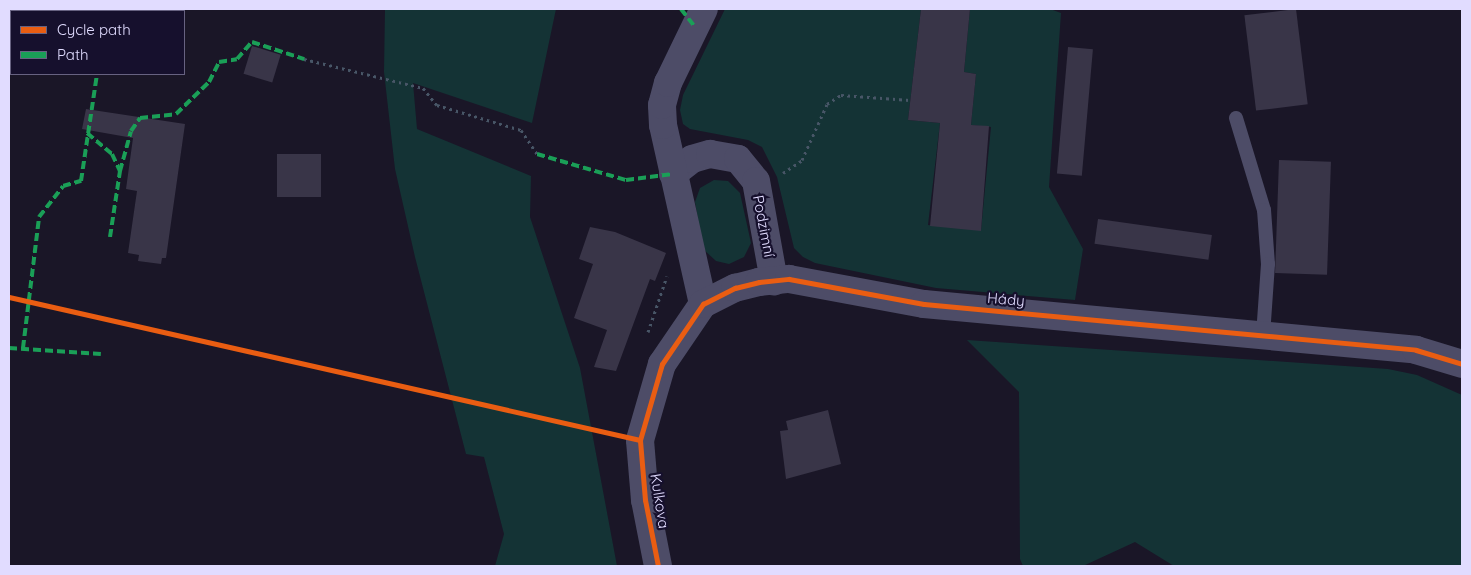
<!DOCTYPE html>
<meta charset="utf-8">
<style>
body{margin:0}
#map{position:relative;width:1471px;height:575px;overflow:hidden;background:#1a1627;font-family:Quicksand,sans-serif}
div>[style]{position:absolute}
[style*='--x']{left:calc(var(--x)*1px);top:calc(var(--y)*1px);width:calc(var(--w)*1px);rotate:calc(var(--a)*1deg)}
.green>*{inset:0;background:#143335}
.building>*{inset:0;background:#393548;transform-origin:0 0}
.path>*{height:3px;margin-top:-1.5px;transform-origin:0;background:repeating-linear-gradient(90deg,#485667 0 2.5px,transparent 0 6.5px)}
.service>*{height:14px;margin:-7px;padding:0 7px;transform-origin:7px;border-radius:7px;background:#4d4c67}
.minor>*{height:28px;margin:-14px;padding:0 14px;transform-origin:14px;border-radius:14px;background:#4d4c67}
.quiet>*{height:4px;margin-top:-2px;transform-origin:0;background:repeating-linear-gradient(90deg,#1a9f57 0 8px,transparent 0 12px)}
.cycleway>*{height:5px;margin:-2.5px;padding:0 2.5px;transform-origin:2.5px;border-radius:2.5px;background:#e95d12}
span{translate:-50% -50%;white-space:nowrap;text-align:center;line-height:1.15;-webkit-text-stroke:4.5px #16102d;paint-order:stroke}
.street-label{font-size:15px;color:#e1dcff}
.frame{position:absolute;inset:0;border:10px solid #e1dcff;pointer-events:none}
.legend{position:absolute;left:10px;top:10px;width:175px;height:65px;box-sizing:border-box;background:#16102d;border:1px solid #676281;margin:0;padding:6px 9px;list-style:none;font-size:15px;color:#e1dcff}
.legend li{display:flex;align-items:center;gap:10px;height:25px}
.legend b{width:25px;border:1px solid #676281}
</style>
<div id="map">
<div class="green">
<i style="clip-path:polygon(385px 9px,556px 9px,532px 123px,413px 83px,417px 129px,531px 176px,530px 217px,580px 368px,617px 566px,495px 566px,504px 534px,484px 457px,466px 454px,415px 257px,395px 169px,384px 72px)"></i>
<i style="clip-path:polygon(725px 9px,921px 9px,908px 120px,940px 123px,928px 225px,981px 230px,991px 127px,971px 125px,976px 74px,964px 72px,970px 9px,1050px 9px,1061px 13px,1049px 187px,1083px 249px,1075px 300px,936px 288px,815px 263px,803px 257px,794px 248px,777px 177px,762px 147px,748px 140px,690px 129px,683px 124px,680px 110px,683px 95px)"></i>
<i style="clip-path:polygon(714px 180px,728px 181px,740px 193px,751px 243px,744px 257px,729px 264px,716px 261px,703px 249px,695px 202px,700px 188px)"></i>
<i style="clip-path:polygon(967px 340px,1388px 369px,1417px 375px,1462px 395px,1462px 566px,1174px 566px,1135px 542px,1083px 566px,1023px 566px,1020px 559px,1019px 392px)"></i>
</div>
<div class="building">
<i style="clip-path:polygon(921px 9px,970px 9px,964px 72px,976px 74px,971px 125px,989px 126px,981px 231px,930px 226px,940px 123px,908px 120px)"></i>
<i style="left:1296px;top:9px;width:96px;height:52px;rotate:83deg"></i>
<i style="left:252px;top:46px;width:30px;height:29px;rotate:17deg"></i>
<i style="left:1068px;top:47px;width:25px;height:127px;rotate:5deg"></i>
<i style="clip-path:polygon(86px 109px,185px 124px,166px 258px,162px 258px,161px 264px,138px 261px,139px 255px,128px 253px,137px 191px,126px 189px,133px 138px,82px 129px)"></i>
<i style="left:277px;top:154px;width:44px;height:43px"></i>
<i style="left:1279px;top:160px;width:52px;height:113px;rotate:2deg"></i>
<i style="left:1098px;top:219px;width:115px;height:25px;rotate:8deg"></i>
<i style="clip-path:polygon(590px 227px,615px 232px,666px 253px,655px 281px,650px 279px,616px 371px,594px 367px,607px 330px,574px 318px,593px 264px,579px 259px)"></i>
<i style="clip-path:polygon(828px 410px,841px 464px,786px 479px,780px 431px,788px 430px,786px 421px)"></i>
</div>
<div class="path">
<i style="--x:304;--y:59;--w:122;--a:13.7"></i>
<i style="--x:423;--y:88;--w:22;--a:51"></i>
<i style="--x:437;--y:105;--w:88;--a:16.6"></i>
<i style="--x:521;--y:130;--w:29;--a:56"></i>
<i style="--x:783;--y:173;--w:23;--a:-34"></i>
<i style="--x:802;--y:160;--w:61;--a:-65.9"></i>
<i style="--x:827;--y:104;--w:17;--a:-33"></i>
<i style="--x:841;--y:95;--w:69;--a:4.1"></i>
<i style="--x:9;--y:297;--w:619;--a:12.78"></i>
<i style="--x:648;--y:332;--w:59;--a:-71.3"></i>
</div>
<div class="service">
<i style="--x:1236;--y:118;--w:96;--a:73.1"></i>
<i style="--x:1264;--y:210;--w:54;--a:85.8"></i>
<i style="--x:1268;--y:264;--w:72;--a:94"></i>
</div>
<div class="minor">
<i style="--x:673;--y:174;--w:24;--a:-38"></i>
<i style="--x:692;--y:159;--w:19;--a:-16"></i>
<i style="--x:710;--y:154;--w:28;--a:10"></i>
<i style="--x:738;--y:159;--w:28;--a:51"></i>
<i style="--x:756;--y:181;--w:102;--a:79.8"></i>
<i style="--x:703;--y:304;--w:183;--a:-102.6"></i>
<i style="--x:663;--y:125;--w:20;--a:-93"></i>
<i style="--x:662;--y:105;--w:23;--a:-75"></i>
<i style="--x:668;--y:83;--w:82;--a:-64.1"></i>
<i style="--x:658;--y:566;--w:67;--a:-101.1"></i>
<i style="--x:645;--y:500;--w:60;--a:-94.8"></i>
<i style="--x:640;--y:440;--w:79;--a:-73.9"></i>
<i style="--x:662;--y:364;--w:73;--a:-55.7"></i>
<i style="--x:703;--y:304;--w:36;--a:-27"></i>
<i style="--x:735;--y:288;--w:25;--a:-14"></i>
<i style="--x:759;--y:282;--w:30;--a:-6"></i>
<i style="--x:789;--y:279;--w:137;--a:10.5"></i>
<i style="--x:924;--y:304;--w:494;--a:5.3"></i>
<i style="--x:1416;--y:350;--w:48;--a:16.9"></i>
</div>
<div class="quiet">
<i style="--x:681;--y:9;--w:23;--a:52"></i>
<i style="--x:109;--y:11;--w:2;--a:-90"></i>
<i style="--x:87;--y:133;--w:33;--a:40"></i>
<i style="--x:112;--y:154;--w:19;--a:65"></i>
<i style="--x:537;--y:154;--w:93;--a:16.3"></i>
<i style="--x:626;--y:180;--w:47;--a:-7.3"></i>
<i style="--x:110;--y:237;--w:67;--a:-81.4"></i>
<i style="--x:120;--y:171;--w:41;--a:-74.6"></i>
<i style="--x:131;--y:131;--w:16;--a:-55"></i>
<i style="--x:140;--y:118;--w:36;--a:-6"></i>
<i style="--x:176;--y:114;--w:46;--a:-44.1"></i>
<i style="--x:209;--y:82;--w:22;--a:-63"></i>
<i style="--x:219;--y:62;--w:18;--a:-9"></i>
<i style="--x:237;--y:59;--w:23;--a:-49"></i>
<i style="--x:252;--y:42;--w:55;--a:18.1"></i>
<i style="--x:9;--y:348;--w:92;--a:3.7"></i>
<i style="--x:23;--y:348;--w:132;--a:-83"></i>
<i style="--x:39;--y:217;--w:39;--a:-52"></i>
<i style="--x:63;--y:186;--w:19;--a:-16"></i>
<i style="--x:81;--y:181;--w:108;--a:-81.5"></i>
</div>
<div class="cycleway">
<i style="--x:9;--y:297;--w:647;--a:12.77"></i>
<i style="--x:658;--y:566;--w:67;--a:-101.1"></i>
<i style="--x:645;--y:500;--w:60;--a:-94.8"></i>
<i style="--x:640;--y:440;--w:79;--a:-73.9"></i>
<i style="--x:662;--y:364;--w:73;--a:-55.7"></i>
<i style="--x:703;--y:304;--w:36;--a:-27"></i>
<i style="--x:735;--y:288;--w:25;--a:-14"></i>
<i style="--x:759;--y:282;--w:30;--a:-6"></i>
<i style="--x:789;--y:279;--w:137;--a:10.5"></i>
<i style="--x:924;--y:304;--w:494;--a:5.3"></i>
<i style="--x:1416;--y:350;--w:48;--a:16.9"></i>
</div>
<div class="street-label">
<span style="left:764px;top:226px;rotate:79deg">Podzimní</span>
<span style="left:1006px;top:299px;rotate:5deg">Hády</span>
<span style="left:660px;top:501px;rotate:81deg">Kulkova</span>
</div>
<div class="frame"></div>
<ul class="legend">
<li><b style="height:6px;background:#e95d12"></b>Cycle path</li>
<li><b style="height:6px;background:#1a9f57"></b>Path</li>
</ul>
</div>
